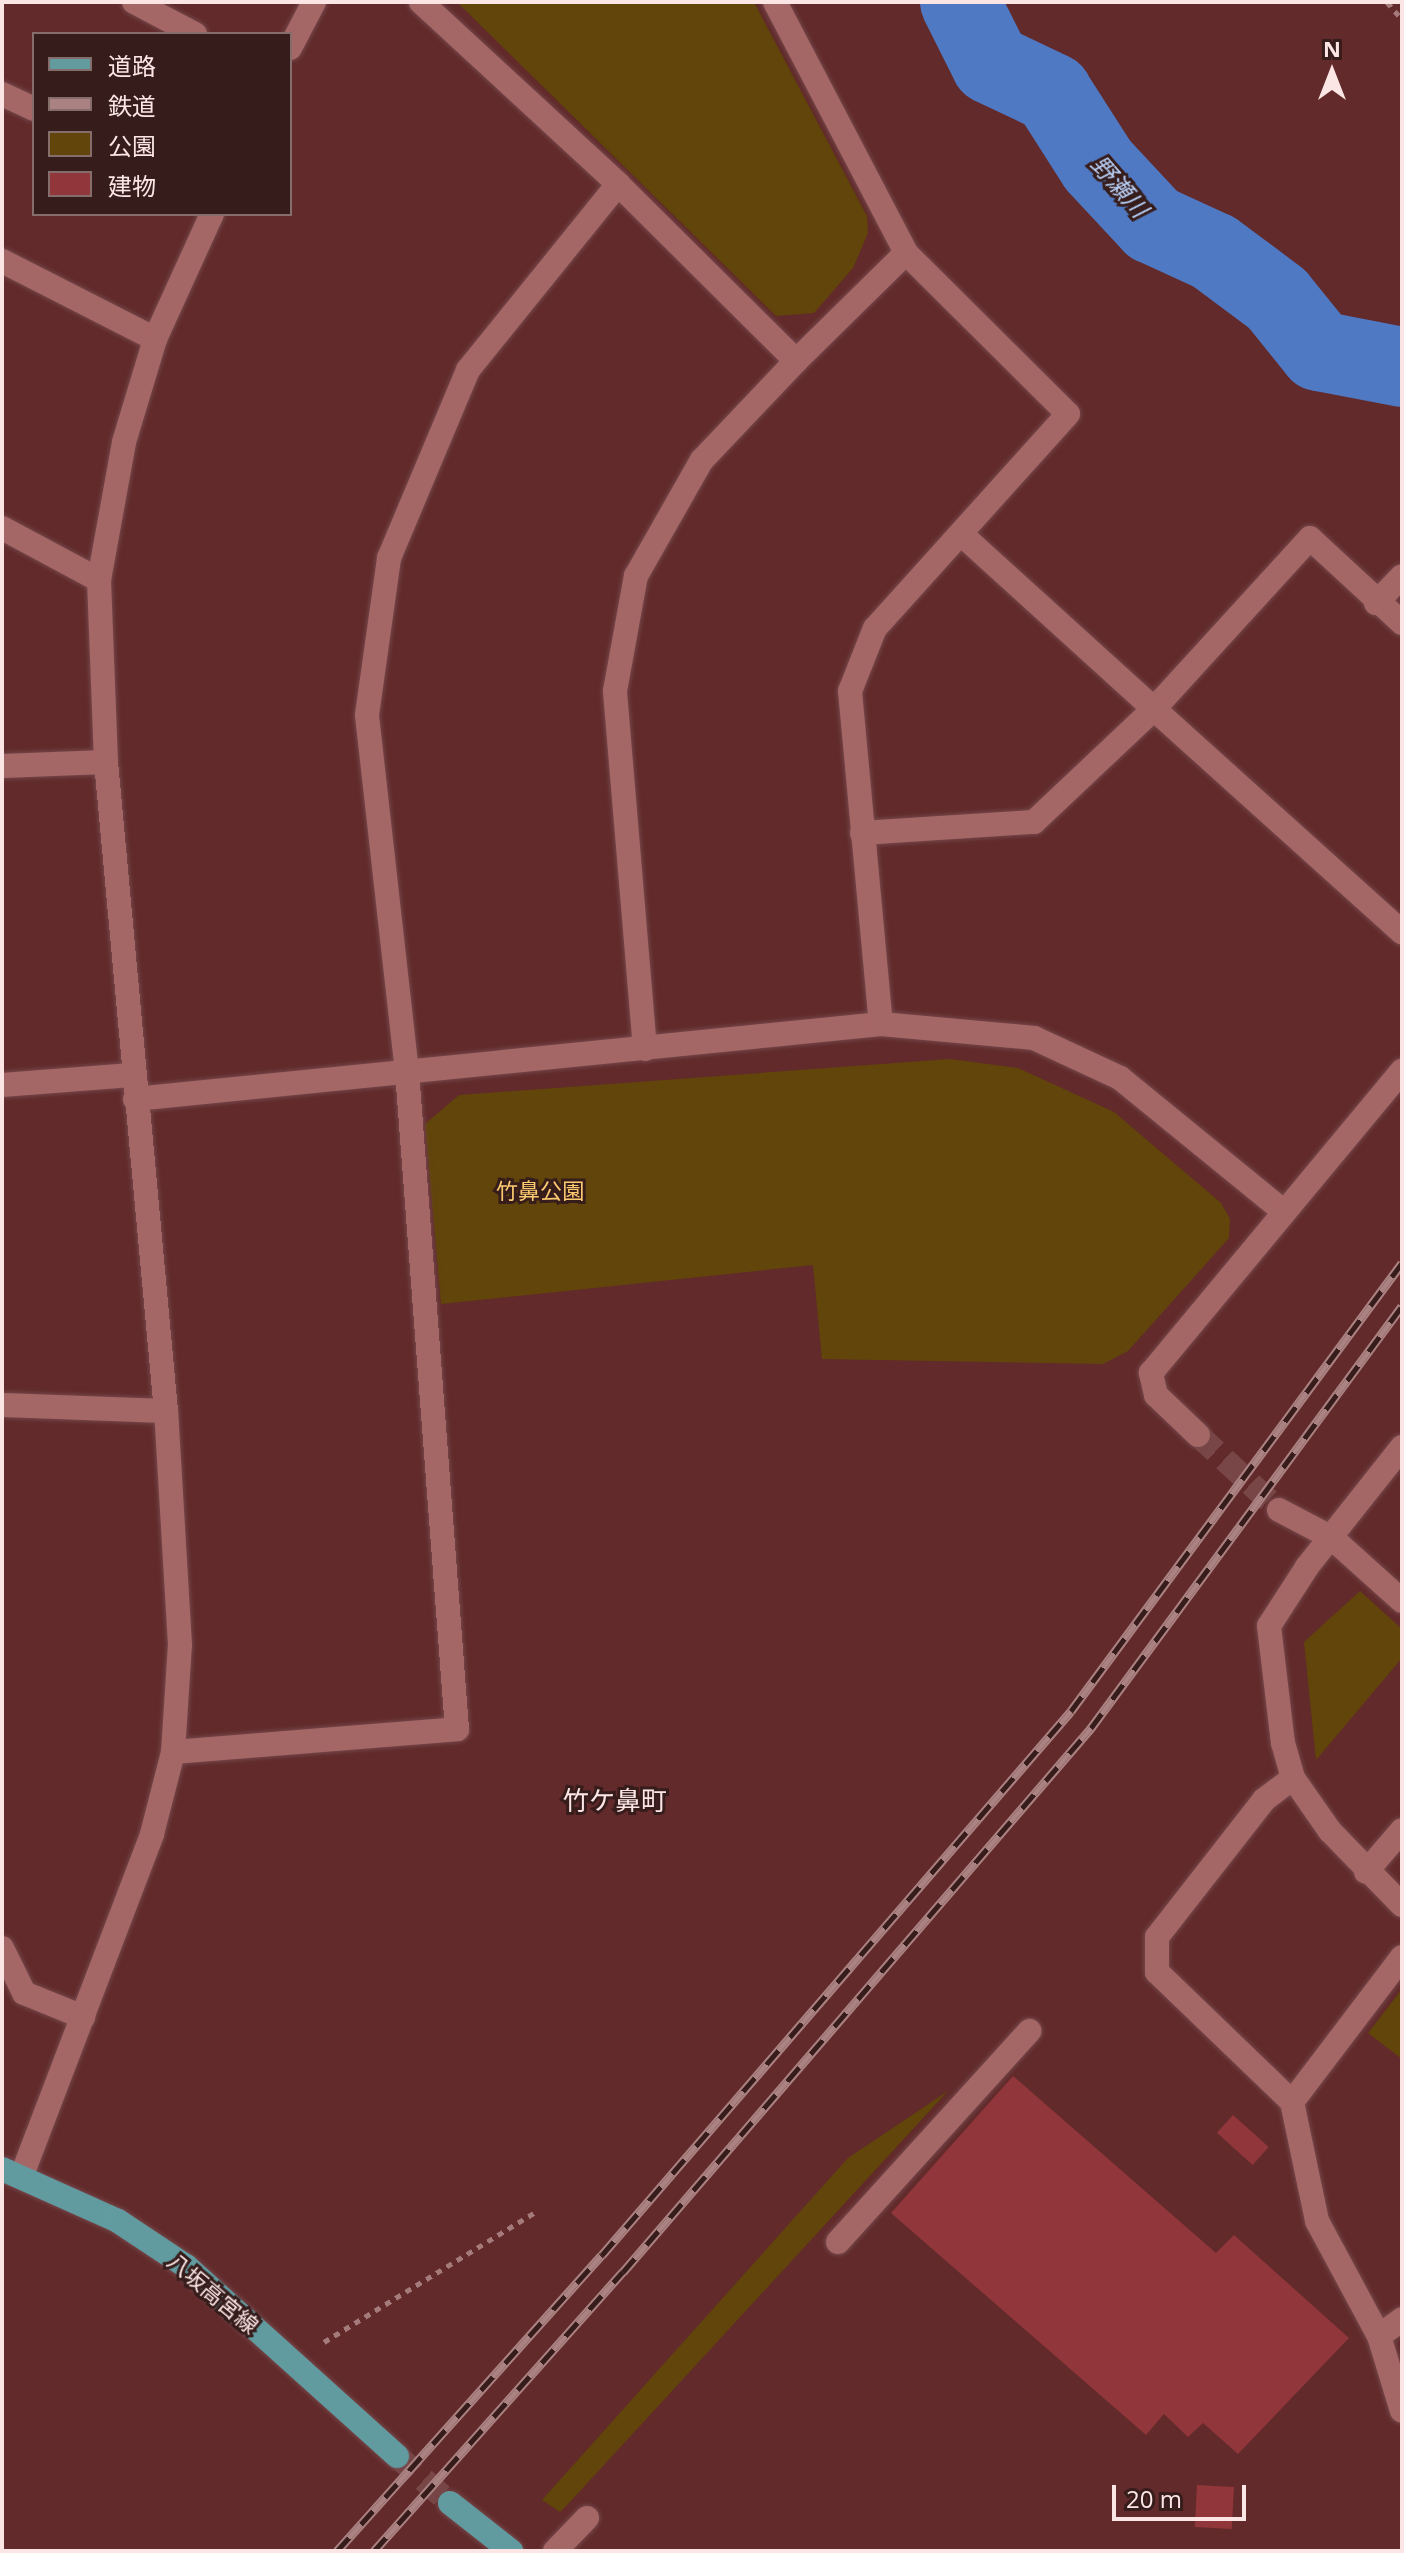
<!DOCTYPE html>
<meta charset="utf-8">
<style>
body{margin:0}
#map{position:relative;width:1404px;height:2553px;overflow:hidden;background:#622a2b;font-family:"Open Sans","Noto Sans JP",sans-serif}
div>[style]{position:absolute}
[style*='--x']{left:calc(var(--x)*1px);top:calc(var(--y)*1px);width:calc(var(--w)*1px);rotate:calc(var(--a)*1deg)}
.green>*{inset:0;background:#61450a}
.river>*{height:80px;margin:-40px;padding:0 40px;transform-origin:40px;border-radius:40px;background:#4f79c3}
.building>*{inset:0;background:#91363a;transform-origin:0 0}
.minor-tunnel>*{height:24px;margin-top:-12px;transform-origin:0;background:repeating-linear-gradient(90deg,#794647 0 24px,transparent 0 36px)}
.major-tunnel>*{height:24px;margin-top:-12px;transform-origin:0;background:repeating-linear-gradient(90deg,#794647 0 24px,transparent 0 36px)}
.path>*{height:5px;margin-top:-2.5px;transform-origin:0;background:repeating-linear-gradient(90deg,#a47a7a 0 6px,transparent 0 12px)}
.roads{filter:drop-shadow(0 0 2px #74474a) drop-shadow(0 0 2px #74474a)}
.minor>*{height:24px;margin:-12px;padding:0 12px;transform-origin:12px;border-radius:12px;background:#a56766}
.major>*{height:24px;margin:-12px;padding:0 12px;transform-origin:12px;border-radius:12px;background:#619ba0}
.rail>*{height:9px;margin-top:-4.5px;transform-origin:0;background:repeating-linear-gradient(90deg,#361d1c 0 18px,#aa8282 0 36px);box-sizing:border-box;border-block:2px solid #aa8282}
span{translate:-50% -50%;white-space:nowrap;text-align:center;line-height:1.15;-webkit-text-stroke:6px #361d1c;paint-order:stroke}
.park-label{font-size:22px;color:#fcca6f}
.street-label{font-size:22px;color:#fce6e5}
.water-label{font-size:24px;color:#b9d1f9;font-style:italic}
.quarter-label{font-size:26px;color:#fce6e5}
.frame{position:absolute;inset:0;border:4px solid #fce6e5;pointer-events:none}
.legend{position:absolute;left:32px;top:32px;width:260px;height:184px;box-sizing:border-box;background:#361d1c;border:2px solid #856d6c;margin:0;padding:10px 14px;list-style:none;font-size:24px;color:#fce6e5}
.legend li{display:flex;align-items:center;gap:16px;height:40px}
.legend b{width:40px;border:2px solid #856d6c}
.north{position:absolute;left:1292px;top:32px;width:80px;height:80px;-webkit-text-stroke:6px #361d1c;paint-order:stroke;rotate:0deg;font-size:22px;font-weight:700;line-height:32px;text-align:center;color:#fce6e5}
.north::after{content:'';display:block;margin:auto;width:28px;height:36px;background:#fce6e5;clip-path:polygon(50% 0,100% 100%,50% 72%,0 100%)}
.scale{position:absolute;left:1112px;top:2485px;width:134px;height:36px;box-sizing:border-box;border:4px solid #fce6e5;border-top:0;padding-left:10px;font-size:24px;line-height:28px;white-space:nowrap;color:#fce6e5;-webkit-text-stroke:6px #361d1c;paint-order:stroke}
</style>
<div id="map">
<div class="green">
<i style="clip-path:polygon(457px 2px,754px 2px,867px 216px,868px 233px,853px 268px,814px 313px,776px 316px)"></i>
<i style="clip-path:polygon(950px 1059px,1018px 1068px,1114px 1112px,1221px 1203px,1230px 1219px,1229px 1238px,1128px 1351px,1103px 1364px,822px 1359px,813px 1265px,441px 1304px,425px 1124px,459px 1095px)"></i>
<i style="clip-path:polygon(1360px 1591px,1402px 1629px,1402px 1658px,1316px 1760px,1304px 1642px)"></i>
<i style="clip-path:polygon(1402px 1989px,1402px 2059px,1368px 2033px)"></i>
<i style="clip-path:polygon(948px 2091px,569px 2503px,560px 2512px,542px 2500px,848px 2158px)"></i>
</div>
<div class="river">
<i style="--x:960;--y:2;--w:69;--a:63.4"></i>
<i style="--x:991;--y:64;--w:68;--a:25.4"></i>
<i style="--x:1052;--y:93;--w:85;--a:57.4"></i>
<i style="--x:1098;--y:165;--w:81;--a:47"></i>
<i style="--x:1153;--y:224;--w:67;--a:24.7"></i>
<i style="--x:1214;--y:252;--w:79;--a:36.7"></i>
<i style="--x:1277;--y:299;--w:67;--a:51.1"></i>
<i style="--x:1319;--y:351;--w:85;--a:10.9"></i>
</div>
<div class="building">
<i style="clip-path:polygon(1013px 2076px,1216px 2253px,1234px 2235px,1349px 2338px,1238px 2454px,1203px 2423px,1188px 2437px,1164px 2414px,1146px 2435px,891px 2213px)"></i>
<i style="left:1233px;top:2115px;width:48px;height:24px;rotate:42deg"></i>
<i style="left:1197px;top:2485px;width:37px;height:42px;rotate:3deg"></i>
</div>
<div class="minor-tunnel">
<i style="--x:1198;--y:1435;--w:110;--a:42.8"></i>
</div>
<div class="major-tunnel">
<i style="--x:397;--y:2456;--w:71;--a:41.6"></i>
</div>
<div class="path">
<i style="--x:1387;--y:2;--w:23;--a:49"></i>
<i style="--x:324;--y:2342;--w:248;--a:-31.6"></i>
</div>
<div class="roads">
<div class="minor">
<i style="--x:134;--y:2;--w:69;--a:27.7"></i>
<i style="--x:421;--y:2;--w:268;--a:42.7"></i>
<i style="--x:618;--y:184;--w:251;--a:44.8"></i>
<i style="--x:796;--y:361;--w:154;--a:-44.5"></i>
<i style="--x:775;--y:2;--w:283;--a:62.4"></i>
<i style="--x:906;--y:253;--w:228;--a:44.8"></i>
<i style="--x:1068;--y:414;--w:288;--a:132"></i>
<i style="--x:875;--y:628;--w:68;--a:111.6"></i>
<i style="--x:850;--y:691;--w:334;--a:84.7"></i>
<i style="--x:290;--y:48;--w:52;--a:-62.4"></i>
<i style="--x:2;--y:94;--w:35;--a:25"></i>
<i style="--x:2;--y:261;--w:172;--a:27"></i>
<i style="--x:2;--y:528;--w:110;--a:28.2"></i>
<i style="--x:1376;--y:603;--w:37;--a:-46"></i>
<i style="--x:1402;--y:623;--w:125;--a:-137.3"></i>
<i style="--x:1310;--y:538;--w:231;--a:132.4"></i>
<i style="--x:1154;--y:709;--w:334;--a:42"></i>
<i style="--x:2;--y:766;--w:104;--a:-2.2"></i>
<i style="--x:862;--y:833;--w:172;--a:-3.7"></i>
<i style="--x:1034;--y:822;--w:165;--a:-43.3"></i>
<i style="--x:1154;--y:709;--w:258;--a:-137.8"></i>
<i style="--x:645;--y:1049;--w:359;--a:-94.8"></i>
<i style="--x:615;--y:691;--w:117;--a:-79.7"></i>
<i style="--x:636;--y:576;--w:133;--a:-60.4"></i>
<i style="--x:702;--y:460;--w:137;--a:-46.5"></i>
<i style="--x:2;--y:1085;--w:130;--a:-4.4"></i>
<i style="--x:135;--y:1099;--w:750;--a:-5.74"></i>
<i style="--x:881;--y:1024;--w:154;--a:5.2"></i>
<i style="--x:1034;--y:1038;--w:95;--a:24.9"></i>
<i style="--x:1120;--y:1078;--w:210;--a:39.2"></i>
<i style="--x:2;--y:1405;--w:164;--a:2.1"></i>
<i style="--x:1198;--y:1435;--w:58;--a:-136.4"></i>
<i style="--x:1156;--y:1395;--w:23;--a:-103"></i>
<i style="--x:1151;--y:1373;--w:393;--a:-50.3"></i>
<i style="--x:1402;--y:1447;--w:153;--a:128.4"></i>
<i style="--x:1307;--y:1567;--w:70;--a:122.8"></i>
<i style="--x:1269;--y:1626;--w:118;--a:83.2"></i>
<i style="--x:1283;--y:1743;--w:36;--a:74"></i>
<i style="--x:1293;--y:1778;--w:65;--a:55.1"></i>
<i style="--x:1330;--y:1831;--w:103;--a:45.8"></i>
<i style="--x:1279;--y:1510;--w:60;--a:27.8"></i>
<i style="--x:1332;--y:1538;--w:94;--a:42"></i>
<i style="--x:173;--y:1752;--w:285;--a:-4.6"></i>
<i style="--x:457;--y:1729;--w:659;--a:-94.35"></i>
<i style="--x:407;--y:1072;--w:359;--a:-96.4"></i>
<i style="--x:367;--y:715;--w:159;--a:-82"></i>
<i style="--x:389;--y:558;--w:204;--a:-67.2"></i>
<i style="--x:468;--y:370;--w:239;--a:-51.1"></i>
<i style="--x:1293;--y:1778;--w:36;--a:143"></i>
<i style="--x:1264;--y:1800;--w:174;--a:128"></i>
<i style="--x:1157;--y:1937;--w:35;--a:90"></i>
<i style="--x:1157;--y:1972;--w:187;--a:43.9"></i>
<i style="--x:1292;--y:2102;--w:182;--a:-52.8"></i>
<i style="--x:1366;--y:1872;--w:55;--a:-49.4"></i>
<i style="--x:2;--y:1948;--w:50;--a:63.9"></i>
<i style="--x:24;--y:1993;--w:64;--a:22.1"></i>
<i style="--x:1292;--y:2102;--w:122;--a:78.1"></i>
<i style="--x:1317;--y:2221;--w:131;--a:61.7"></i>
<i style="--x:1379;--y:2336;--w:29;--a:-36"></i>
<i style="--x:22;--y:2175;--w:365;--a:-69.1"></i>
<i style="--x:152;--y:1834;--w:85;--a:-75.6"></i>
<i style="--x:173;--y:1752;--w:107;--a:-86.3"></i>
<i style="--x:180;--y:1645;--w:234;--a:-93.4"></i>
<i style="--x:166;--y:1411;--w:652;--a:-95.28"></i>
<i style="--x:106;--y:762;--w:182;--a:-92.2"></i>
<i style="--x:99;--y:580;--w:140;--a:-79.7"></i>
<i style="--x:124;--y:442;--w:108;--a:-73.2"></i>
<i style="--x:155;--y:339;--w:137;--a:-65.5"></i>
<i style="--x:838;--y:2242;--w:285;--a:-47.8"></i>
<i style="--x:1379;--y:2336;--w:78;--a:73"></i>
<i style="--x:555;--y:2551;--w:46;--a:-45.9"></i>
</div>
<div class="major">
<i style="--x:2;--y:2169;--w:127;--a:24.1"></i>
<i style="--x:118;--y:2221;--w:82;--a:33.5"></i>
<i style="--x:186;--y:2266;--w:284;--a:42"></i>
<i style="--x:450;--y:2503;--w:78;--a:38.2"></i>
</div>
</div>
<div class="rail">
<i style="--x:337;--y:2551;--w:397;--a:-48.2"></i>
<i style="--x:602;--y:2255;--w:718;--a:-49.23"></i>
<i style="--x:1071;--y:1711;--w:557;--a:-53.54"></i>
<i style="--x:374;--y:2551;--w:374;--a:-48.3"></i>
<i style="--x:623;--y:2272;--w:718;--a:-49.29"></i>
<i style="--x:1091;--y:1728;--w:524;--a:-53.61"></i>
</div>
<div class="park-label">
<span style="left:540px;top:1191px">竹鼻公園</span>
</div>
<div class="street-label">
<span style="left:213px;top:2293px;rotate:40deg">八坂高宮線</span>
</div>
<div class="water-label">
<span style="left:1120px;top:186px;rotate:49deg">野瀬川</span>
</div>
<div class="quarter-label">
<span style="left:615px;top:1801px">竹ケ鼻町</span>
</div>
<div class="frame"></div>
<ul class="legend">
<li><b style="height:10px;background:#619ba0"></b>道路</li>
<li><b style="height:10px;background:#aa8282"></b>鉄道</li>
<li><b style="height:22px;background:#61450a"></b>公園</li>
<li><b style="height:22px;background:#91363a"></b>建物</li>
</ul>
<div class="north">N</div>
<div class="scale">20 m</div>
</div>
